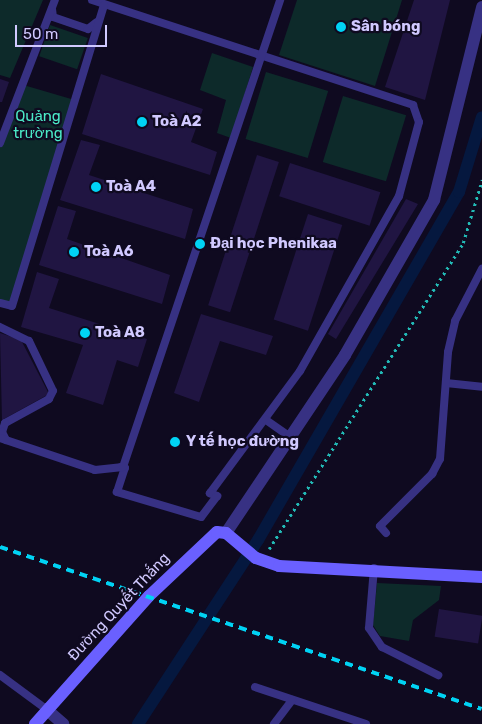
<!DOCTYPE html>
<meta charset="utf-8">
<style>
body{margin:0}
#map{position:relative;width:482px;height:724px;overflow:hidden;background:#0f0a20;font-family:Rubik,sans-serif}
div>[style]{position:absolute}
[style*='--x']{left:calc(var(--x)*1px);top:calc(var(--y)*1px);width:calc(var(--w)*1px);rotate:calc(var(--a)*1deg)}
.green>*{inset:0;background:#0d2a2a;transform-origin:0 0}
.canal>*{height:12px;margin:-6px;padding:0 6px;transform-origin:6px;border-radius:6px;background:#05183f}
.building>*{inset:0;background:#201542;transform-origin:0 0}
.path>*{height:2.5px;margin-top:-1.25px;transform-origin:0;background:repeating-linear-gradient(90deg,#22bab6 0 2.5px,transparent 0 6.5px)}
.lane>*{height:8px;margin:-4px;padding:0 4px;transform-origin:4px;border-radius:4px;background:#373183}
.street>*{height:12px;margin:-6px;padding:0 6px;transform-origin:6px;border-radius:6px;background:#373183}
.secondary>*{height:12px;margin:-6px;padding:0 6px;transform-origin:6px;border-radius:6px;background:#6a60ff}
.rail>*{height:4px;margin-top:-2px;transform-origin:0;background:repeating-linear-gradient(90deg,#00d3f4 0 8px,transparent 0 14px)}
.dots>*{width:14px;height:14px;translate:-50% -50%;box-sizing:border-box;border:2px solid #0f0a20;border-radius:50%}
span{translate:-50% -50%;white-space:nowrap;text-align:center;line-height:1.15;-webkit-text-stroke:4.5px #0f0a20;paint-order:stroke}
.poi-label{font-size:15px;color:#d1c9ff;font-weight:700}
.left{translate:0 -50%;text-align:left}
.park-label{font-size:15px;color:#4be9c7}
.street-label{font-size:15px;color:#d1c9ff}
.scale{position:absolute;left:15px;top:25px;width:92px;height:22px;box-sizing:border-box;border:2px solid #d1c9ff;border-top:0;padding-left:6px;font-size:15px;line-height:18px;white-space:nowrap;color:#d1c9ff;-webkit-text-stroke:4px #0f0a20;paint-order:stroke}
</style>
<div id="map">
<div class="green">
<i style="clip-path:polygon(0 0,43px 0,10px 78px,0 75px)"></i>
<i style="clip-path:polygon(297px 0,402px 0,375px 86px,279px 55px)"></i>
<i style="left:50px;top:25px;width:40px;height:33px;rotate:19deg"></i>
<i style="clip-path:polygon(212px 53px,253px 67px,231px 138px,217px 133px,226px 100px,200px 90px)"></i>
<i style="left:266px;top:72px;width:65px;height:70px;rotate:17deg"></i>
<i style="clip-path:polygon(20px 84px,78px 101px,12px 306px,0 303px,0 143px)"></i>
<i style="left:343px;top:96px;width:66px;height:69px;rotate:17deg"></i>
<i style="clip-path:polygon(377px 583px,441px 586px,439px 600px,413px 620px,409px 641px,380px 636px,373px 625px)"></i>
</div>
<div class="canal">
<i style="--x:138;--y:724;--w:220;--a:-56.9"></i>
<i style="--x:258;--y:540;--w:402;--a:-60"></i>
<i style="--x:459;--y:192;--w:78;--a:-73"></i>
</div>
<div class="building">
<i style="clip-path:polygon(414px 0,450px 0,425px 100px,385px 87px)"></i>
<i style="clip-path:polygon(101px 74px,203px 109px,191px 142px,217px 152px,210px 175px,82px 134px)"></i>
<i style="clip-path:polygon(0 79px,9px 82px,2px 102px,0 102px)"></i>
<i style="clip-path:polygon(81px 140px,100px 145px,89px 175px,193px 209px,185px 239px,60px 200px)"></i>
<i style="left:257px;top:155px;width:23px;height:158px;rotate:18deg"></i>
<i style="left:290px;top:163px;width:95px;height:35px;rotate:18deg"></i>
<i style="clip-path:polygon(406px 199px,418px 204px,336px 339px,328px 334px)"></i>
<i style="clip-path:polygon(58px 206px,76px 211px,67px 239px,170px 275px,162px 304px,39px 265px)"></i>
<i style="left:308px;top:214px;width:36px;height:111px;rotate:18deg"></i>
<i style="clip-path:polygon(37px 272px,59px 279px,49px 308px,147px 339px,138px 367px,117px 360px,103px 405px,66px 393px,83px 345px,21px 327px)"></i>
<i style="clip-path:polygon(201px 314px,273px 336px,266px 355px,220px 341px,199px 402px,174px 393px)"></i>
<i style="clip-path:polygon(0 333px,21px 340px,49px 394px,2px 420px)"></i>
<i style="left:439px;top:609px;width:44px;height:28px;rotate:9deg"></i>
</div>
<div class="path">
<i style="--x:269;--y:549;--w:362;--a:-57.6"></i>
<i style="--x:463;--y:243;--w:66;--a:-73.2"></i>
</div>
<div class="lane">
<i style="--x:92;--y:0;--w:338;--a:18.1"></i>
<i style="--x:413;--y:105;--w:18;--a:71"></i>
<i style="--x:419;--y:122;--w:77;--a:105.1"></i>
<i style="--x:399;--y:196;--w:201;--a:119.5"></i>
<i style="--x:300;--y:371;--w:152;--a:126.4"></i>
<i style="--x:210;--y:493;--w:8;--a:23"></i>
<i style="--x:217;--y:496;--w:26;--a:127"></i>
<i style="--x:201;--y:517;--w:88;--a:-163.4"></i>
<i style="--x:117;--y:492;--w:25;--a:-72"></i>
<i style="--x:125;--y:468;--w:4;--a:-166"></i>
<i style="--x:52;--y:9;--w:8;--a:83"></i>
<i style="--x:53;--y:17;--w:37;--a:19"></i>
<i style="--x:88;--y:29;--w:11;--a:-38"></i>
<i style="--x:0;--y:143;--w:153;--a:-69"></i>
<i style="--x:0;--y:303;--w:12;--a:14"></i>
<i style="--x:12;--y:306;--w:315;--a:-73"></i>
<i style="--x:0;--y:327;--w:32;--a:26"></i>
<i style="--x:29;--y:341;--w:55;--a:64.4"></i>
<i style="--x:53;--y:391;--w:9;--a:117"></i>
<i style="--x:49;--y:399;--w:50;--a:151.4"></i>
<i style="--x:5;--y:423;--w:9;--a:108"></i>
<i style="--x:2;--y:432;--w:9;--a:63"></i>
<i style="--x:446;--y:383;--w:36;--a:6"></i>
<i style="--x:266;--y:420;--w:32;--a:35"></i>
<i style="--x:0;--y:438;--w:100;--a:18.6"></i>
<i style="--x:95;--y:470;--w:28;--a:-6"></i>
<i style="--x:123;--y:467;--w:493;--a:-71.4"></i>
<i style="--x:386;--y:533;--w:9;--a:-131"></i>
<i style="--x:380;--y:526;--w:74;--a:-45"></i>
<i style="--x:432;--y:474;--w:17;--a:-62"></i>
<i style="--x:440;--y:459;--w:107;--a:-85.7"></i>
<i style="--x:448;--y:352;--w:32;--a:-77"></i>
<i style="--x:455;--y:321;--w:59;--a:-62.6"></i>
<i style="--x:374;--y:568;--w:60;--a:94.8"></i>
<i style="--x:369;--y:628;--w:23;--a:56"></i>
<i style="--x:382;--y:647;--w:63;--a:26.6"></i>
<i style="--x:0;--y:675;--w:57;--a:36.5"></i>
<i style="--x:255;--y:687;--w:117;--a:18.4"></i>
<i style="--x:274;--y:724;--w:30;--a:-53"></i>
</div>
<div class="street">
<i style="--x:226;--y:533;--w:214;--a:-56.2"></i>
<i style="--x:345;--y:355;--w:179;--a:-60.1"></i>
<i style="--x:434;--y:200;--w:199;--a:-76"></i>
<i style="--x:46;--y:709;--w:23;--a:41"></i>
</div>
<div class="secondary">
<i style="--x:35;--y:724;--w:171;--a:-48.3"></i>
<i style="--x:149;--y:596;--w:93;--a:-43.3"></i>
<i style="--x:217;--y:532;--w:9;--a:6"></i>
<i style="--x:226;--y:533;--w:39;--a:40"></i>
<i style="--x:256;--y:558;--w:24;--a:19"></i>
<i style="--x:279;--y:566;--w:203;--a:3.1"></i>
</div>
<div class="rail">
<i style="--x:0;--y:547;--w:508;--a:18.58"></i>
</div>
<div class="dots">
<i style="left:341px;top:27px;background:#00d3f4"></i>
<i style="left:142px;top:122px;background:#00d3f4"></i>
<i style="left:96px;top:187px;background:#00d3f4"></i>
<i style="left:200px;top:244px;background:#00d3f4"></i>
<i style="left:74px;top:252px;background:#00d3f4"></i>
<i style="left:85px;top:333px;background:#00d3f4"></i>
<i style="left:175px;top:442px;background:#00d3f4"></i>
</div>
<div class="poi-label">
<span class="left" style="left:351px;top:27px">Sân bóng</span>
<span class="left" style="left:152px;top:122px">Toà A2</span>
<span class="left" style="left:106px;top:187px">Toà A4</span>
<span class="left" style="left:210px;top:244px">Đại học Phenikaa</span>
<span class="left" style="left:84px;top:252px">Toà A6</span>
<span class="left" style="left:95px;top:333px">Toà A8</span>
<span class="left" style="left:186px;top:442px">Y tế học đường</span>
</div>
<div class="park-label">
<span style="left:38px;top:125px">Quảng<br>trường</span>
</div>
<div class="street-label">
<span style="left:119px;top:607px;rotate:-47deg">Đường Quyết Thắng</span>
</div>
<div class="scale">50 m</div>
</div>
